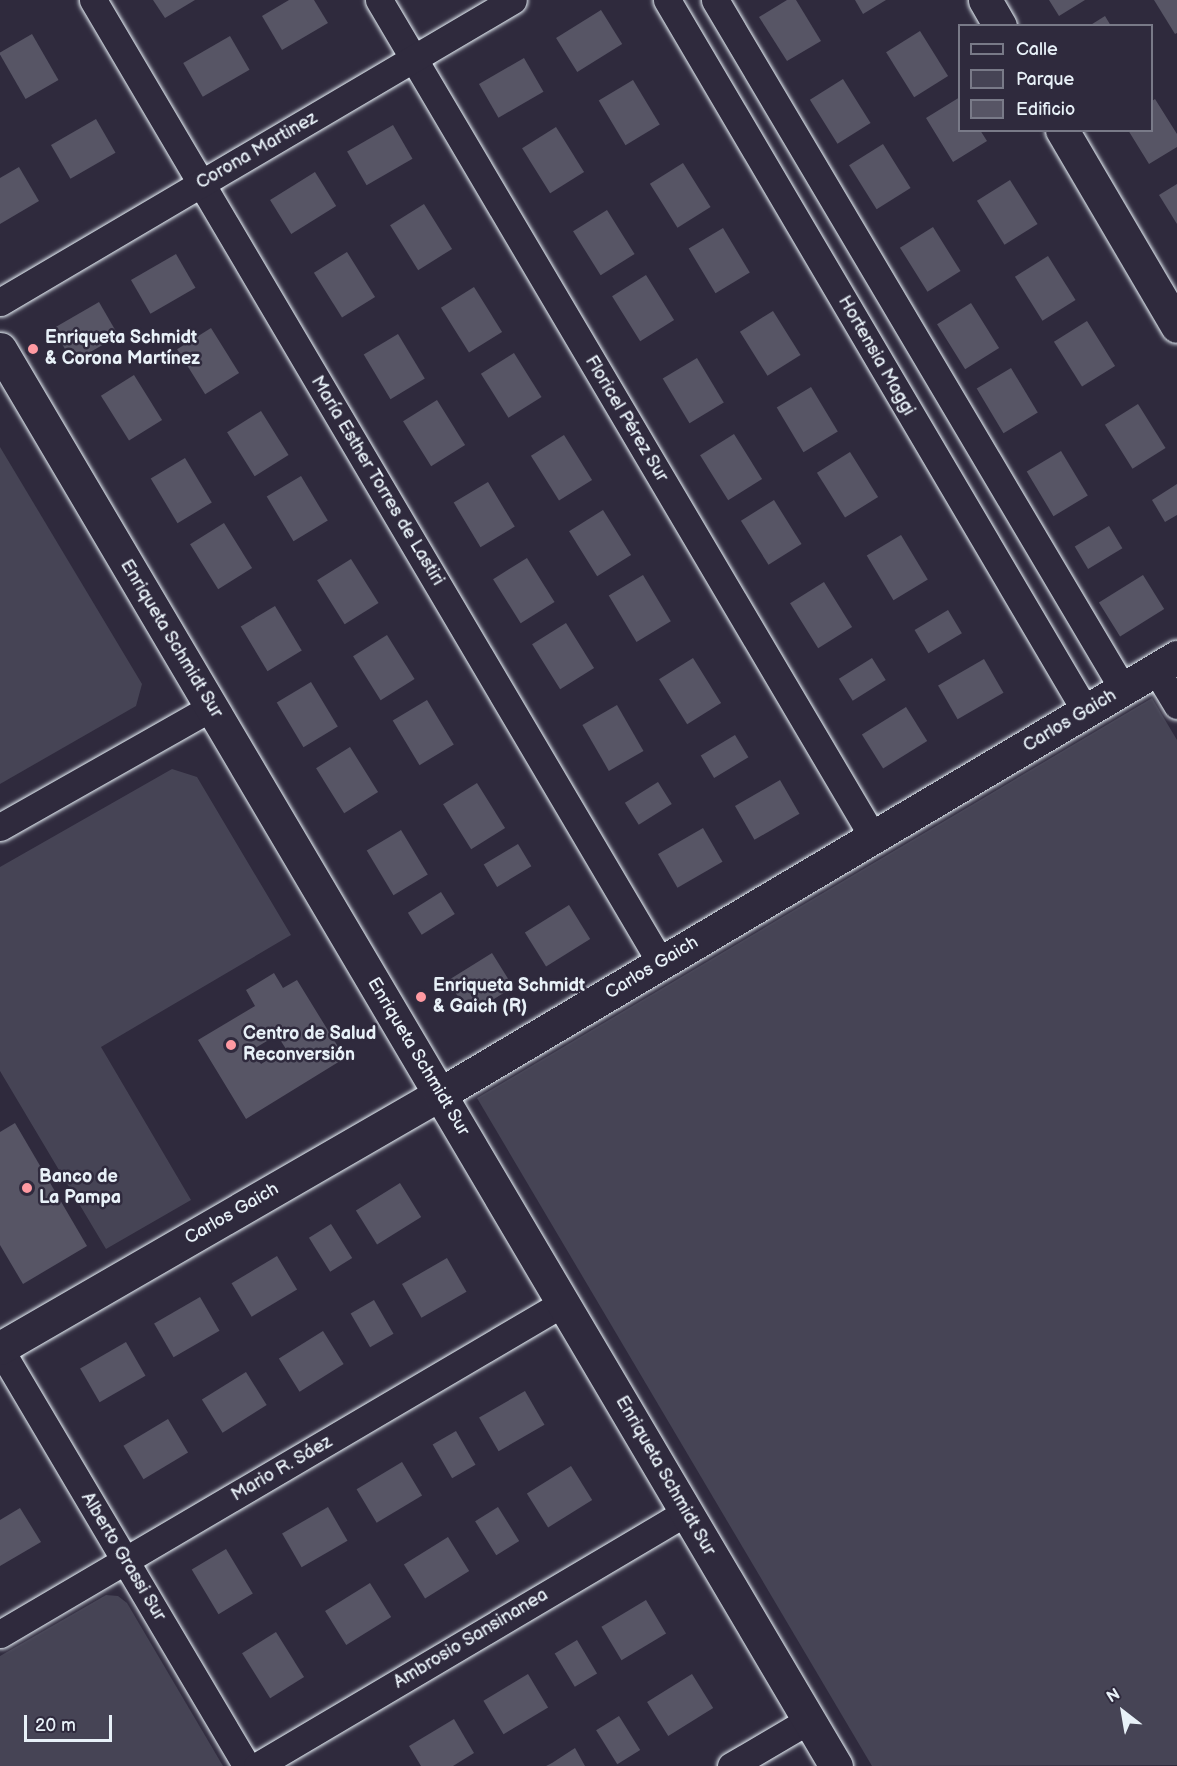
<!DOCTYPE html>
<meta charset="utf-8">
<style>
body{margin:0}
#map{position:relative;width:1177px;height:1766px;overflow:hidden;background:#2f2a3d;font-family:"Balsamiq Sans",sans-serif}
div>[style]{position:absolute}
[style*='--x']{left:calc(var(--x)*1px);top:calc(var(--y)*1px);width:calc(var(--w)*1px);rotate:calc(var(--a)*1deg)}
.green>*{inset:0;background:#464455}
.building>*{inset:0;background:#575565;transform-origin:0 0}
.roads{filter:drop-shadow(0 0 2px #e8f1f8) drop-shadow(0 0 2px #e8f1f8)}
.street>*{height:27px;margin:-13.5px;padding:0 13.5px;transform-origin:13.5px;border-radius:13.5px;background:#2f2a3d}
.secondary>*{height:33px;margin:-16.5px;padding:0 16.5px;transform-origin:16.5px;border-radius:16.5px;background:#2f2a3d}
.dots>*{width:16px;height:16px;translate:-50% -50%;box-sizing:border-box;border:3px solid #2f2a3d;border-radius:50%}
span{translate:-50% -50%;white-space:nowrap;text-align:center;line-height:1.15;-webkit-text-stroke:5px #2f2a3d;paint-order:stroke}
.street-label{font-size:18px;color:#e8f1f8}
.poi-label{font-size:18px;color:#e8f1f8;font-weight:700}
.left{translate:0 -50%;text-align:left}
.legend{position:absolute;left:958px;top:24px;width:195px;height:108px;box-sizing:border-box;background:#2f2a3d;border:2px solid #797a88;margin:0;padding:8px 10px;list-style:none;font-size:18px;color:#e8f1f8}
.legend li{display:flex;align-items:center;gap:12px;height:30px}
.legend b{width:30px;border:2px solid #797a88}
.north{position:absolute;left:1093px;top:1682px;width:60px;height:60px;-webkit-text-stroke:4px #2f2a3d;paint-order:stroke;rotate:329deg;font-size:16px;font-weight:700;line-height:24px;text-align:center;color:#e8f1f8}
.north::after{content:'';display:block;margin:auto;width:21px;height:27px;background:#e8f1f8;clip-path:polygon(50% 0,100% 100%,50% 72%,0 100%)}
.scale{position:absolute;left:24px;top:1715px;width:88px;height:27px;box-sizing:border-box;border:3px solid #e8f1f8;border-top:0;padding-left:8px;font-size:18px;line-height:21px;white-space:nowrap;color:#e8f1f8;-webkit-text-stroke:4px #2f2a3d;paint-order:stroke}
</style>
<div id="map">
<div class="green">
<i style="clip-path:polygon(0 447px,142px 684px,136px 706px,0 784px)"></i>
<i style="clip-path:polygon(1152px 698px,1177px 740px,1177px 1765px,872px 1766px,477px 1098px)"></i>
<i style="clip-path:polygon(172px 769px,197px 777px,291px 935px,101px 1047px,191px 1200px,106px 1249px,0 1071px,0 867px)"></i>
<i style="clip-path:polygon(106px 1595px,118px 1596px,127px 1603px,223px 1766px,0 1766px,0 1656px)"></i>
</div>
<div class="building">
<i style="clip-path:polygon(153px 0,195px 0,165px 18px)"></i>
<i style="clip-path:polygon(289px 0,314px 0,328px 23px,282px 50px,262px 16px)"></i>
<i style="clip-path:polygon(787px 0,796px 0,821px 41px,787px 61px,759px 17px)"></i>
<i style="clip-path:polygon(855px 0,886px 0,863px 14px)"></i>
<i style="clip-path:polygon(1049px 0,1085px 0,1059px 16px)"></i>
<i style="clip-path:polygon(1154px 0,1177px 0,1177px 33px,1175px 34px)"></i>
<i style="left:601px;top:10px;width:40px;height:53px;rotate:58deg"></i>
<i style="clip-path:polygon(1105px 16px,1111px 26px,1089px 26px)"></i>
<i style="left:920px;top:31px;width:53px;height:40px;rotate:58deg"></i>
<i style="left:32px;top:34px;width:53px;height:38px;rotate:60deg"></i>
<i style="left:230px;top:36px;width:39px;height:54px;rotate:60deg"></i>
<i style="left:524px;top:58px;width:39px;height:52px;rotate:60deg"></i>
<i style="left:843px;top:79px;width:52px;height:39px;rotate:58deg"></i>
<i style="left:633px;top:80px;width:52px;height:40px;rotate:59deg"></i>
<i style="clip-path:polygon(960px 97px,960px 130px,980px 130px,987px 141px,953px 162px,926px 118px)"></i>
<i style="clip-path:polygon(1155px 99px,1177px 134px,1177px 147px,1149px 164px,1128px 130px,1152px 130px,1152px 101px)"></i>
<i style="left:96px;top:119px;width:39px;height:52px;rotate:60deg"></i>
<i style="left:393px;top:125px;width:39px;height:53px;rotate:60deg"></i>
<i style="left:556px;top:127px;width:53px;height:40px;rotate:58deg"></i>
<i style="left:883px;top:144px;width:52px;height:40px;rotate:58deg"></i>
<i style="left:683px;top:163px;width:52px;height:39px;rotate:58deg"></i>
<i style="clip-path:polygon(19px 167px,39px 201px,0 224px,0 178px)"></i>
<i style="left:315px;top:172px;width:40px;height:53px;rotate:58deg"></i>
<i style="left:1010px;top:180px;width:52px;height:39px;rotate:58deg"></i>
<i style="clip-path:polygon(1177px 184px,1177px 224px,1159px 195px)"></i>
<i style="left:424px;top:204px;width:53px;height:40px;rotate:58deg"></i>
<i style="left:607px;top:210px;width:52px;height:40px;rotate:58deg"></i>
<i style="left:933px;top:227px;width:52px;height:39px;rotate:58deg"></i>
<i style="left:723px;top:228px;width:52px;height:40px;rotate:59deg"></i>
<i style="left:347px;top:252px;width:53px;height:39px;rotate:58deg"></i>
<i style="left:176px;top:254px;width:39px;height:52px;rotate:60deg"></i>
<i style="left:1048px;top:256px;width:52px;height:39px;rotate:58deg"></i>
<i style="left:646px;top:275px;width:53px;height:40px;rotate:58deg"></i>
<i style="left:474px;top:287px;width:53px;height:39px;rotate:58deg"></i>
<i style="left:99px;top:302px;width:39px;height:53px;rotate:60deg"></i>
<i style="left:971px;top:303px;width:53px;height:40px;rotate:58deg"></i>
<i style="left:773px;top:311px;width:52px;height:39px;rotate:58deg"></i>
<i style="left:1087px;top:321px;width:53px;height:39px;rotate:58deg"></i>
<i style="left:211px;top:328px;width:53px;height:40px;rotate:58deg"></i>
<i style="left:398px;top:334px;width:52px;height:40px;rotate:59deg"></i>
<i style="left:514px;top:353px;width:52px;height:39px;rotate:58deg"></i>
<i style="left:697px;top:358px;width:52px;height:40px;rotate:59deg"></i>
<i style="left:1011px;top:368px;width:52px;height:40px;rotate:59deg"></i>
<i style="left:134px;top:375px;width:53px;height:39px;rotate:58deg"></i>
<i style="left:811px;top:387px;width:52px;height:40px;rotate:59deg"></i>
<i style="left:437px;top:400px;width:53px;height:40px;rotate:58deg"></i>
<i style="left:1138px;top:404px;width:52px;height:39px;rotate:58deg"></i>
<i style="left:261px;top:411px;width:52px;height:40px;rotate:58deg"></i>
<i style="left:734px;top:434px;width:53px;height:40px;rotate:58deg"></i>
<i style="left:564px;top:435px;width:53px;height:39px;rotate:58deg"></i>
<i style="left:1061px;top:451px;width:52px;height:40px;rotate:59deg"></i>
<i style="left:850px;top:452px;width:53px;height:39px;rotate:58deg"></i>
<i style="left:185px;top:458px;width:52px;height:40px;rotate:59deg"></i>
<i style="left:301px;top:476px;width:52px;height:40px;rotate:59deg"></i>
<i style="left:488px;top:482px;width:52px;height:40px;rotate:59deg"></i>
<i style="clip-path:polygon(1177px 484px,1177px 515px,1165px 522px,1152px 500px)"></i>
<i style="left:774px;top:500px;width:52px;height:39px;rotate:58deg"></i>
<i style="left:603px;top:510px;width:53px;height:40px;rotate:58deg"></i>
<i style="left:224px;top:523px;width:53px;height:40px;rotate:58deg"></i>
<i style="left:1109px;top:526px;width:26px;height:40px;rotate:59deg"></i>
<i style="left:901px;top:535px;width:52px;height:40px;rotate:59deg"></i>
<i style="left:527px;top:558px;width:52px;height:40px;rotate:58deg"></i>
<i style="left:351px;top:559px;width:52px;height:40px;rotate:58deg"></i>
<i style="left:643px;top:575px;width:54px;height:40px;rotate:59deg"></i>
<i style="left:1143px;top:575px;width:40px;height:52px;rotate:58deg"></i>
<i style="left:824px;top:582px;width:53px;height:40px;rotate:58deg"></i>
<i style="left:275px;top:606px;width:52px;height:40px;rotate:59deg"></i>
<i style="left:948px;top:610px;width:27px;height:39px;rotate:59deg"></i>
<i style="left:566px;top:623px;width:53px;height:40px;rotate:58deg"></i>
<i style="left:387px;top:635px;width:52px;height:40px;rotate:58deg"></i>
<i style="left:693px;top:658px;width:53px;height:40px;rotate:58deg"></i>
<i style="left:872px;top:658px;width:26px;height:39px;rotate:58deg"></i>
<i style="left:984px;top:659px;width:39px;height:53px;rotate:60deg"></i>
<i style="left:311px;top:682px;width:52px;height:40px;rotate:59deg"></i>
<i style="left:427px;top:700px;width:52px;height:40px;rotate:59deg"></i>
<i style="left:617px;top:705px;width:53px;height:40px;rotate:60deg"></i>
<i style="left:906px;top:707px;width:40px;height:52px;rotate:58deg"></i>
<i style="left:735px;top:735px;width:26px;height:40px;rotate:59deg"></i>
<i style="left:350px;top:747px;width:53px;height:40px;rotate:58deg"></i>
<i style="left:780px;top:780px;width:39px;height:52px;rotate:60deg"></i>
<i style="left:658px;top:782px;width:26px;height:39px;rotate:58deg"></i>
<i style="left:477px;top:783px;width:53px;height:40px;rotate:58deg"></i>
<i style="left:703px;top:828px;width:39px;height:52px;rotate:60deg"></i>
<i style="left:401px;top:830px;width:52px;height:40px;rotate:59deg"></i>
<i style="left:518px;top:844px;width:26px;height:40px;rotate:59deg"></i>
<i style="left:441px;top:892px;width:26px;height:39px;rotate:58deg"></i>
<i style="left:569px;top:905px;width:40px;height:52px;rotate:58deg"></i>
<i style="left:492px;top:953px;width:40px;height:52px;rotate:58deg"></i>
<i style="clip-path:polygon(evenodd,274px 973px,283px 988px,297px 980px,345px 1058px,246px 1119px,198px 1040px,255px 1006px,246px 990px,274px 973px,277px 1035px,286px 1049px,261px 1064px,252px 1050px,277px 1035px)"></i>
<i style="clip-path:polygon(15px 1123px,87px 1246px,23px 1284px,0 1245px,0 1132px)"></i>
<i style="left:400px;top:1183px;width:40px;height:52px;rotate:58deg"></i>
<i style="left:331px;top:1224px;width:40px;height:26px;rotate:58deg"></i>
<i style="left:277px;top:1256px;width:39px;height:53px;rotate:59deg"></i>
<i style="left:447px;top:1258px;width:39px;height:52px;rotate:60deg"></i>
<i style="left:200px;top:1297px;width:39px;height:53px;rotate:60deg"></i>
<i style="left:374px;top:1300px;width:39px;height:27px;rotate:60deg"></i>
<i style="left:323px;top:1331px;width:39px;height:52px;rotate:58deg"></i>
<i style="left:126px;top:1342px;width:39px;height:53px;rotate:60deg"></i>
<i style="left:246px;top:1372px;width:39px;height:52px;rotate:58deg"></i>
<i style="left:525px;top:1391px;width:39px;height:53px;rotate:60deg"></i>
<i style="left:168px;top:1419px;width:39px;height:52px;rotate:59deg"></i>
<i style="left:456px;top:1431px;width:39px;height:27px;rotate:60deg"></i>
<i style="left:402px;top:1462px;width:39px;height:53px;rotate:59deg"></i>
<i style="left:571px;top:1466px;width:40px;height:52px;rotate:58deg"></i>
<i style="left:328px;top:1507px;width:39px;height:53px;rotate:60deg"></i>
<i style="left:498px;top:1507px;width:40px;height:27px;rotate:58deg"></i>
<i style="clip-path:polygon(20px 1508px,41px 1542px,0 1566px,0 1520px)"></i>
<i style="left:448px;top:1537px;width:40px;height:52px;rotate:58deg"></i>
<i style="left:226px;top:1549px;width:52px;height:40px;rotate:59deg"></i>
<i style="left:370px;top:1583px;width:40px;height:53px;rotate:58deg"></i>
<i style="left:646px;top:1600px;width:39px;height:52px;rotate:59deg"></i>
<i style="left:276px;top:1632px;width:53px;height:40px;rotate:58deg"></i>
<i style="left:577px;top:1640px;width:39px;height:26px;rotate:59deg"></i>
<i style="left:528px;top:1674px;width:39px;height:52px;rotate:59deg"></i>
<i style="left:692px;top:1674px;width:40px;height:53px;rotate:58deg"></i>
<i style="left:619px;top:1716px;width:40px;height:27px;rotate:58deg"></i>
<i style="clip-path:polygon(454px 1719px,474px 1753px,453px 1766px,421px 1766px,409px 1746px)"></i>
<i style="clip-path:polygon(575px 1748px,585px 1766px,546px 1766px,552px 1763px)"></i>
</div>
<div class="roads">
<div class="street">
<i style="--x:93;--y:0;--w:1118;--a:59.47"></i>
<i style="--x:379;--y:0;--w:972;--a:59.45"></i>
<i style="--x:667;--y:0;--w:826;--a:59.52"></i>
<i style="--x:715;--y:0;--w:801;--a:59.37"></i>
<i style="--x:0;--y:302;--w:595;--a:-30.49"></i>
<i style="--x:1156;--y:670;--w:41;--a:59"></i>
<i style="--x:0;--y:827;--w:244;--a:-29.5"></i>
<i style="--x:0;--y:1349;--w:485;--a:59.4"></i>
<i style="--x:0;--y:1634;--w:653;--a:-30.45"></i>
<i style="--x:257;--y:1766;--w:499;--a:-30.6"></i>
<i style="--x:731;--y:1766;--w:91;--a:-30.5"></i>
</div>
<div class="secondary">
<i style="--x:985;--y:0;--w:30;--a:60"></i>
<i style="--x:1062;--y:130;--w:227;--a:59.6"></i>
<i style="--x:0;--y:349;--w:1645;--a:59.46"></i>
<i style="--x:0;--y:1348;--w:508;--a:-30"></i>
<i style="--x:440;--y:1094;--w:857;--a:-30.67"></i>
</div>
</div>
<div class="dots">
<i style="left:33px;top:349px;background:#ff9aa2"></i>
<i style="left:421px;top:997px;background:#ff9aa2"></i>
<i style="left:231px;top:1045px;background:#ff9aa2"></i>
<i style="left:27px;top:1188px;background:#ff9aa2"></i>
</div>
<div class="street-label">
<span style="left:257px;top:151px;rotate:-30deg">Corona Martinez</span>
<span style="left:876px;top:356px;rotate:60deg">Hortensia Maggi</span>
<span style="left:626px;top:419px;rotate:59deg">Floricel Pérez Sur</span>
<span style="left:377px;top:481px;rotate:59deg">María Esther Torres de Lastiri</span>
<span style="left:171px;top:639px;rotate:59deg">Enriqueta Schmidt Sur</span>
<span style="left:1070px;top:721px;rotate:-31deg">Carlos Gaich</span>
<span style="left:652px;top:968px;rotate:-31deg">Carlos Gaich</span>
<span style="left:418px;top:1057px;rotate:59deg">Enriqueta Schmidt Sur</span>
<span style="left:232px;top:1214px;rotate:-30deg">Carlos Gaich</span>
<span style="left:282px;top:1469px;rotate:-30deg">Mario R. Sáez</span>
<span style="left:665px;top:1476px;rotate:60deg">Enriqueta Schmidt Sur</span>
<span style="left:123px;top:1557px;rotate:59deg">Alberto Grassi Sur</span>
<span style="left:471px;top:1639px;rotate:-31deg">Ambrosio Sansinanea</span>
</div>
<div class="poi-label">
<span class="left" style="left:45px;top:349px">Enriqueta Schmidt<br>&amp; Corona Martínez</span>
<span class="left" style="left:433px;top:997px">Enriqueta Schmidt<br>&amp; Gaich (R)</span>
<span class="left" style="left:243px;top:1045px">Centro de Salud<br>Reconversión</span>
<span class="left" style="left:39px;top:1188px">Banco de<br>La Pampa</span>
</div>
<ul class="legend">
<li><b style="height:8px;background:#2f2a3d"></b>Calle</li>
<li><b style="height:16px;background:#464455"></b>Parque</li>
<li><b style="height:16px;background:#575565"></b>Edificio</li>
</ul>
<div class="north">N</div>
<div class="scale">20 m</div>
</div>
